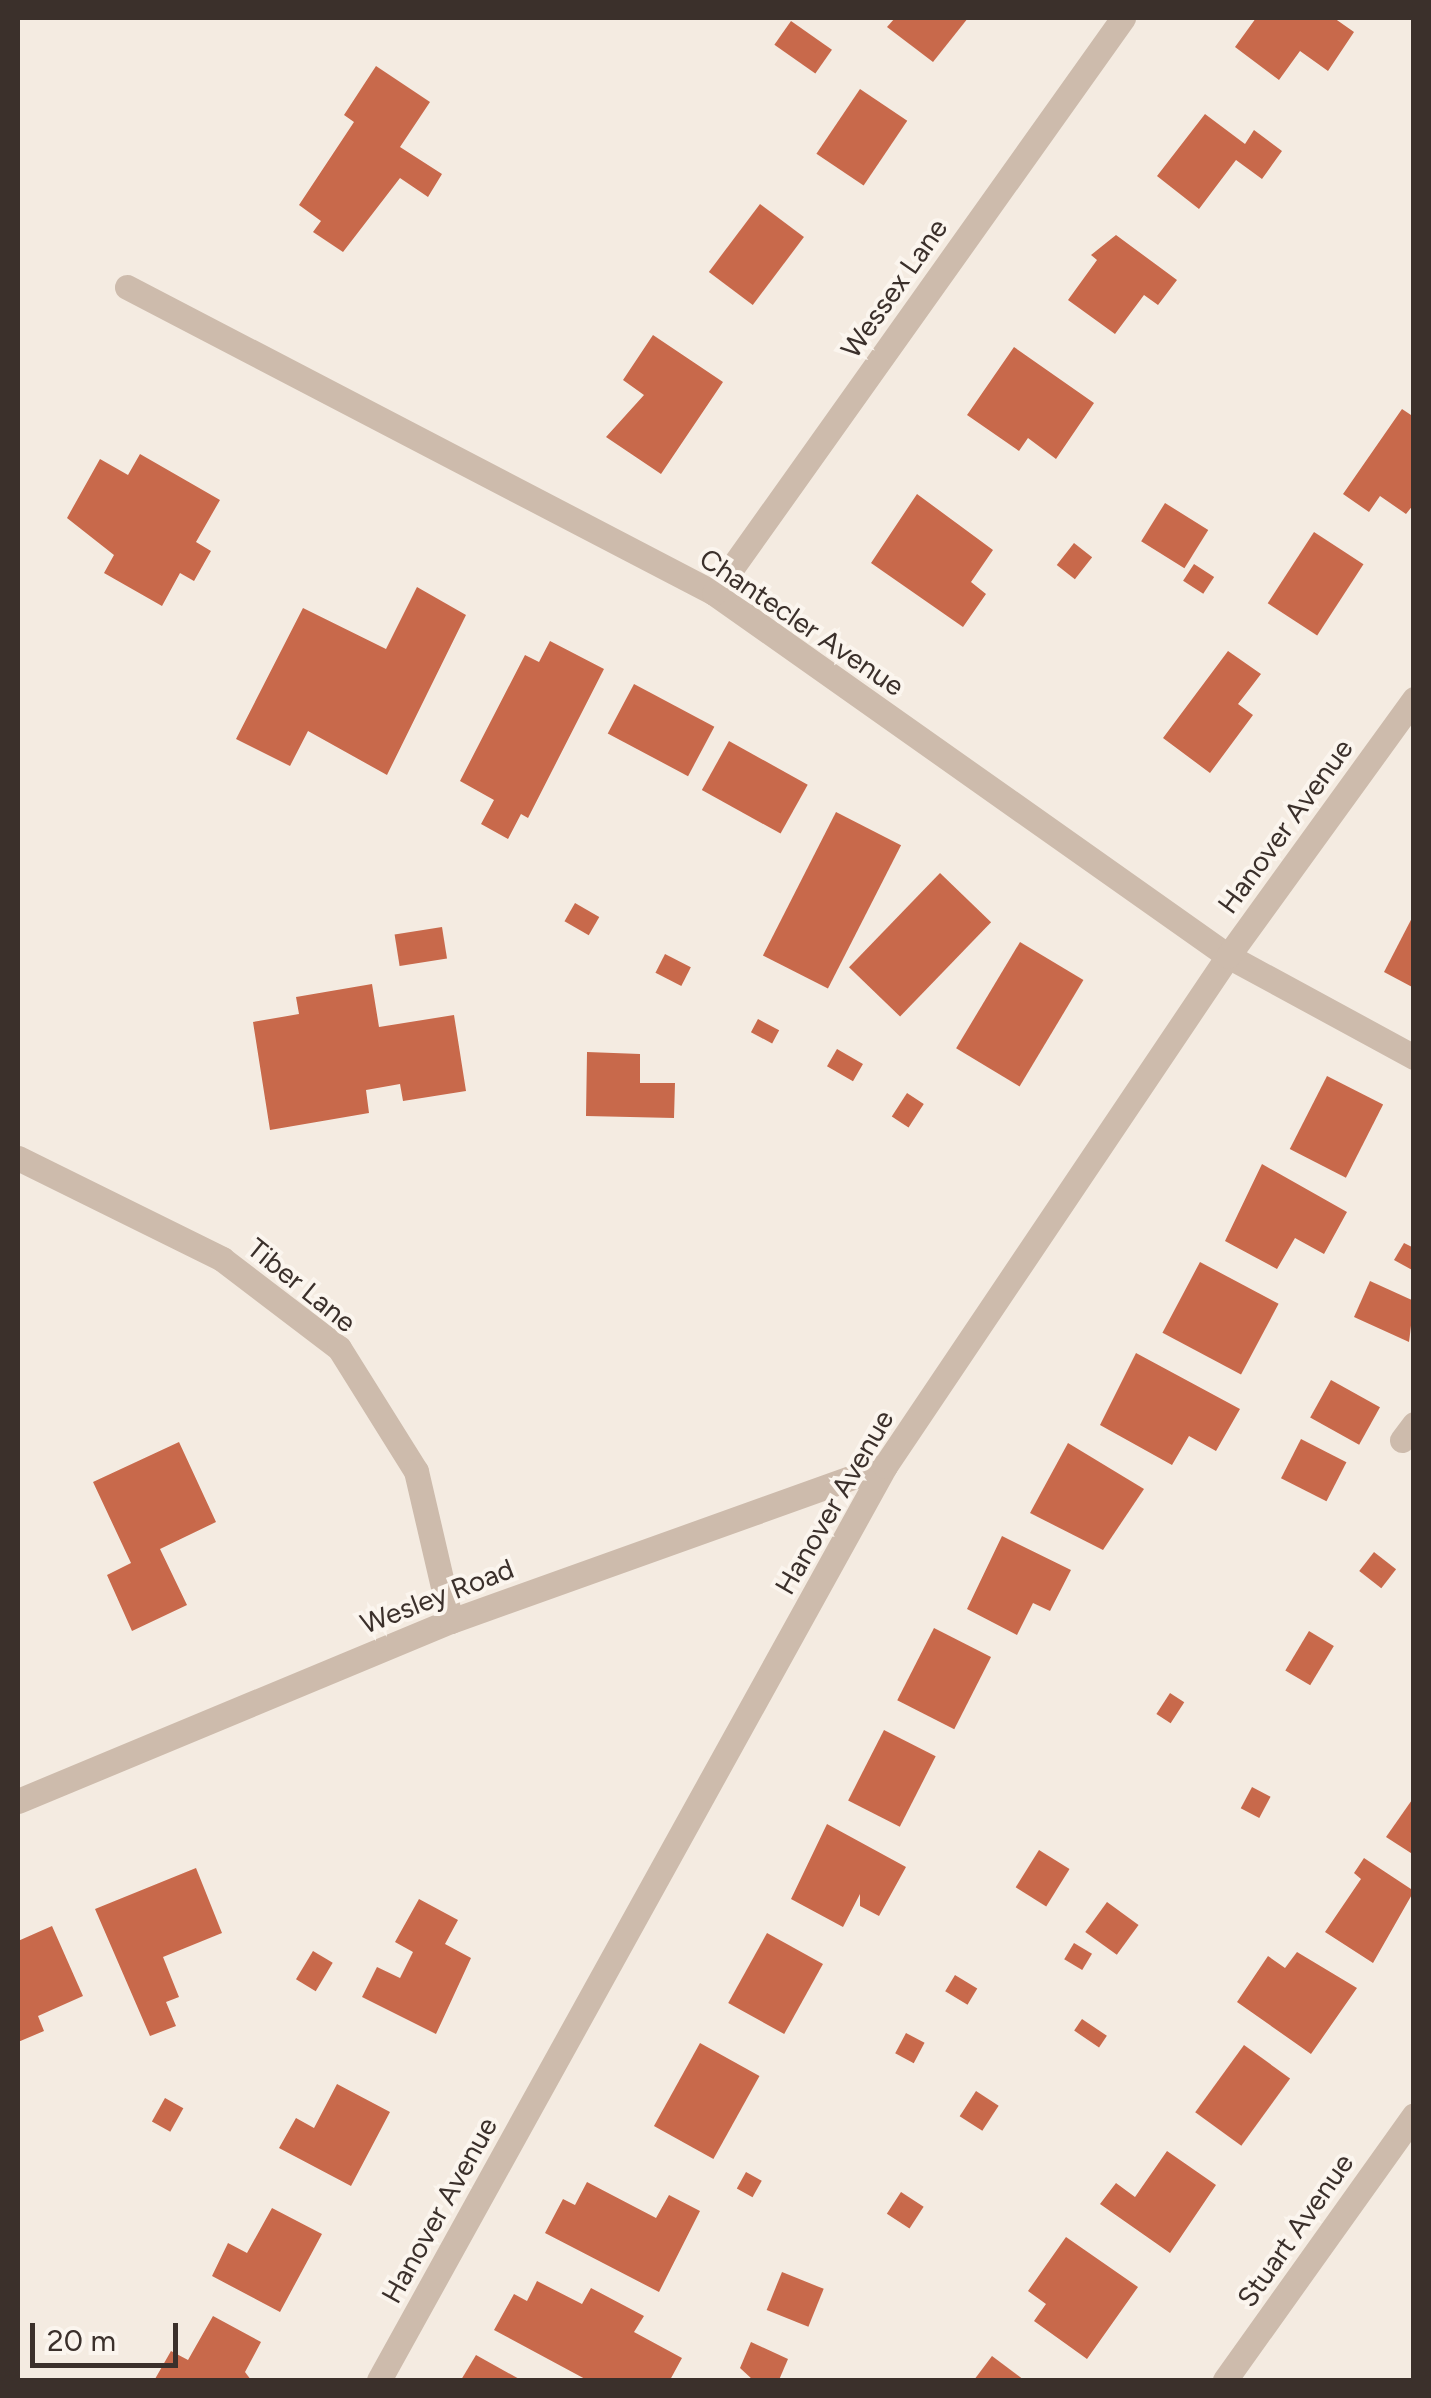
<!DOCTYPE html>
<style>
body{margin:0}
#map{position:relative;width:1431px;height:2398px;overflow:hidden;background:#f4ebe1;font-family:Figtree,sans-serif}
div>[style]{position:absolute}
[style*='--x']{left:calc(var(--x)*1px);top:calc(var(--y)*1px);width:calc(var(--w)*1px);rotate:calc(var(--a)*1deg)}
.building>*{inset:0;background:#c8694b;transform-origin:0 0}
.minor>*{height:25px;margin:-12.5px;padding:0 12.5px;transform-origin:12.5px;border-radius:12.5px;background:#cdbbac}
span{translate:-50% -50%;white-space:nowrap;text-align:center;line-height:1.15;-webkit-text-stroke:8px #fbf5ee;paint-order:stroke}
.street-label{font-size:28px;color:#3b302b}
.frame{position:absolute;inset:0;border:20px solid #3b302b;pointer-events:none}
.scale{position:absolute;left:30px;top:2323px;width:148px;height:45px;box-sizing:border-box;border:5px solid #3b302b;border-top:0;padding-left:12px;font-size:30px;line-height:35px;white-space:nowrap;color:#3b302b;-webkit-text-stroke:8px #fbf5ee;paint-order:stroke}
</style>
<div id="map">
<div class="building">
<i style="clip-path:polygon(895px 18px,968px 18px,933px 62px,887px 27px)"></i>
<i style="clip-path:polygon(1256px 18px,1334px 18px,1354px 32px,1328px 71px,1300px 51px,1279px 80px,1235px 47px)"></i>
<i style="left:791px;top:21px;width:50px;height:29px;rotate:35deg"></i>
<i style="clip-path:polygon(376px 66px,430px 102px,400px 147px,442px 174px,428px 197px,400px 178px,343px 252px,313px 232px,321px 221px,299px 205px,354px 122px,344px 115px)"></i>
<i style="left:860px;top:89px;width:57px;height:78px;rotate:34deg"></i>
<i style="clip-path:polygon(1205px 114px,1245px 144px,1254px 130px,1282px 151px,1262px 179px,1236px 160px,1199px 209px,1157px 176px)"></i>
<i style="left:760px;top:204px;width:55px;height:85px;rotate:37deg"></i>
<i style="clip-path:polygon(1116px 235px,1177px 280px,1158px 305px,1144px 295px,1115px 334px,1068px 300px,1097px 260px,1091px 255px)"></i>
<i style="clip-path:polygon(653px 335px,723px 382px,661px 474px,606px 437px,644px 395px,623px 380px)"></i>
<i style="clip-path:polygon(1014px 347px,1094px 403px,1056px 459px,1028px 438px,1019px 451px,967px 415px)"></i>
<i style="clip-path:polygon(1402px 409px,1414px 417px,1414px 504px,1406px 514px,1380px 496px,1369px 512px,1343px 494px)"></i>
<i style="clip-path:polygon(140px 454px,220px 500px,196px 542px,211px 551px,194px 581px,180px 573px,162px 606px,104px 573px,114px 555px,67px 518px,100px 459px,128px 475px)"></i>
<i style="clip-path:polygon(917px 494px,993px 550px,971px 582px,986px 594px,963px 627px,871px 563px)"></i>
<i style="left:1165px;top:503px;width:51px;height:45px;rotate:32deg"></i>
<i style="left:1314px;top:532px;width:59px;height:85px;rotate:33deg"></i>
<i style="left:1074px;top:543px;width:23px;height:28px;rotate:38deg"></i>
<i style="left:1194px;top:564px;width:24px;height:20px;rotate:33deg"></i>
<i style="clip-path:polygon(417px 587px,466px 615px,387px 775px,308px 731px,290px 766px,236px 739px,303px 608px,386px 649px)"></i>
<i style="clip-path:polygon(550px 641px,604px 669px,528px 818px,521px 814px,508px 839px,481px 824px,494px 800px,460px 781px,525px 655px,539px 662px)"></i>
<i style="clip-path:polygon(1228px 651px,1261px 674px,1238px 704px,1253px 715px,1210px 773px,1163px 738px)"></i>
<i style="left:634px;top:684px;width:91px;height:56px;rotate:28deg"></i>
<i style="left:729px;top:741px;width:90px;height:56px;rotate:29deg"></i>
<i style="left:836px;top:812px;width:73px;height:161px;rotate:27deg"></i>
<i style="left:940px;top:873px;width:71px;height:131px;rotate:44deg"></i>
<i style="left:575px;top:903px;width:28px;height:21px;rotate:30deg"></i>
<i style="clip-path:polygon(1414px 914px,1414px 988px,1384px 972px)"></i>
<i style="left:442px;top:927px;width:32px;height:48px;rotate:81deg"></i>
<i style="left:1020px;top:942px;width:74px;height:124px;rotate:31deg"></i>
<i style="left:665px;top:954px;width:29px;height:21px;rotate:27deg"></i>
<i style="clip-path:polygon(372px 984px,379px 1027px,454px 1015px,466px 1091px,403px 1101px,400px 1084px,366px 1090px,369px 1113px,270px 1130px,253px 1022px,299px 1014px,296px 997px)"></i>
<i style="left:758px;top:1019px;width:24px;height:15px;rotate:28deg"></i>
<i style="left:837px;top:1049px;width:30px;height:20px;rotate:30deg"></i>
<i style="clip-path:polygon(587px 1052px,640px 1054px,640px 1083px,675px 1083px,674px 1118px,586px 1116px)"></i>
<i style="left:1327px;top:1076px;width:63px;height:82px;rotate:27deg"></i>
<i style="left:907px;top:1093px;width:20px;height:28px;rotate:33deg"></i>
<i style="clip-path:polygon(1262px 1164px,1347px 1212px,1324px 1254px,1295px 1238px,1277px 1269px,1225px 1241px)"></i>
<i style="clip-path:polygon(1404px 1243px,1414px 1248px,1414px 1271px,1394px 1260px)"></i>
<i style="left:1200px;top:1262px;width:89px;height:80px;rotate:28deg"></i>
<i style="clip-path:polygon(1370px 1281px,1414px 1301px,1409px 1342px,1354px 1317px)"></i>
<i style="clip-path:polygon(1136px 1353px,1240px 1409px,1216px 1451px,1189px 1436px,1172px 1465px,1100px 1425px)"></i>
<i style="left:1331px;top:1380px;width:56px;height:43px;rotate:29deg"></i>
<i style="left:1301px;top:1439px;width:51px;height:44px;rotate:27deg"></i>
<i style="clip-path:polygon(179px 1442px,216px 1522px,160px 1549px,187px 1605px,132px 1631px,107px 1575px,131px 1563px,93px 1482px)"></i>
<i style="clip-path:polygon(1068px 1443px,1144px 1489px,1103px 1550px,1030px 1513px)"></i>
<i style="clip-path:polygon(1002px 1536px,1071px 1570px,1050px 1611px,1033px 1603px,1017px 1635px,967px 1609px)"></i>
<i style="left:1374px;top:1552px;width:28px;height:24px;rotate:38deg"></i>
<i style="left:934px;top:1628px;width:64px;height:81px;rotate:27deg"></i>
<i style="left:1309px;top:1631px;width:29px;height:46px;rotate:31deg"></i>
<i style="left:1170px;top:1693px;width:17px;height:25px;rotate:33deg"></i>
<i style="left:884px;top:1730px;width:58px;height:79px;rotate:27deg"></i>
<i style="left:1252px;top:1787px;width:21px;height:24px;rotate:28deg"></i>
<i style="clip-path:polygon(1414px 1797px,1414px 1855px,1386px 1837px)"></i>
<i style="clip-path:polygon(827px 1824px,906px 1867px,879px 1916px,860px 1906px,860px 1894px,843px 1927px,791px 1899px)"></i>
<i style="left:1039px;top:1850px;width:36px;height:44px;rotate:32deg"></i>
<i style="clip-path:polygon(1364px 1858px,1414px 1891px,1373px 1963px,1325px 1932px,1361px 1879px,1354px 1873px)"></i>
<i style="clip-path:polygon(196px 1868px,222px 1933px,163px 1957px,179px 1997px,166px 2002px,176px 2026px,150px 2036px,95px 1909px)"></i>
<i style="clip-path:polygon(419px 1899px,458px 1920px,445px 1944px,471px 1958px,436px 2034px,362px 1997px,377px 1967px,400px 1978px,413px 1952px,395px 1942px)"></i>
<i style="left:1107px;top:1902px;width:39px;height:37px;rotate:36deg"></i>
<i style="clip-path:polygon(52px 1926px,83px 1996px,38px 2016px,44px 2031px,18px 2042px,18px 1941px)"></i>
<i style="left:767px;top:1933px;width:64px;height:80px;rotate:29deg"></i>
<i style="left:1074px;top:1943px;width:21px;height:19px;rotate:31deg"></i>
<i style="left:313px;top:1951px;width:23px;height:33px;rotate:31deg"></i>
<i style="clip-path:polygon(1297px 1952px,1357px 1988px,1311px 2054px,1237px 2002px,1268px 1956px,1285px 1968px)"></i>
<i style="left:955px;top:1975px;width:26px;height:19px;rotate:31deg"></i>
<i style="left:1082px;top:2019px;width:30px;height:14px;rotate:34deg"></i>
<i style="left:906px;top:2033px;width:21px;height:23px;rotate:28deg"></i>
<i style="left:700px;top:2043px;width:68px;height:95px;rotate:29deg"></i>
<i style="left:1244px;top:2045px;width:57px;height:83px;rotate:36deg"></i>
<i style="clip-path:polygon(337px 2084px,390px 2112px,351px 2186px,279px 2148px,296px 2118px,314px 2128px)"></i>
<i style="left:976px;top:2091px;width:27px;height:30px;rotate:33deg"></i>
<i style="left:165px;top:2098px;width:21px;height:27px;rotate:29deg"></i>
<i style="clip-path:polygon(1167px 2151px,1216px 2185px,1170px 2253px,1100px 2204px,1116px 2183px,1135px 2197px)"></i>
<i style="left:746px;top:2172px;width:18px;height:19px;rotate:29deg"></i>
<i style="clip-path:polygon(587px 2182px,656px 2218px,669px 2195px,700px 2211px,659px 2292px,545px 2233px,563px 2199px,575px 2205px)"></i>
<i style="left:901px;top:2192px;width:27px;height:26px;rotate:33deg"></i>
<i style="clip-path:polygon(272px 2208px,322px 2234px,280px 2312px,212px 2276px,228px 2243px,247px 2253px)"></i>
<i style="clip-path:polygon(1066px 2237px,1138px 2287px,1087px 2359px,1034px 2321px,1046px 2304px,1028px 2291px)"></i>
<i style="left:782px;top:2272px;width:45px;height:41px;rotate:22deg"></i>
<i style="clip-path:polygon(537px 2281px,582px 2304px,591px 2288px,644px 2316px,634px 2332px,682px 2358px,670px 2380px,587px 2380px,494px 2330px,514px 2294px,527px 2301px)"></i>
<i style="clip-path:polygon(213px 2316px,261px 2342px,245px 2372px,251px 2380px,155px 2379px,171px 2351px,188px 2360px)"></i>
<i style="clip-path:polygon(751px 2342px,788px 2359px,779px 2380px,753px 2380px,740px 2368px)"></i>
<i style="clip-path:polygon(476px 2355px,521px 2380px,461px 2380px)"></i>
<i style="clip-path:polygon(992px 2356px,1024px 2380px,974px 2380px)"></i>
</div>
<div class="minor">
<i style="--x:127;--y:287;--w:662;--a:27.53"></i>
<i style="--x:714;--y:593;--w:629;--a:35.23"></i>
<i style="--x:1228;--y:956;--w:212;--a:28.5"></i>
<i style="--x:714;--y:593;--w:706;--a:-54.58"></i>
<i style="--x:18;--y:1158;--w:228;--a:26.3"></i>
<i style="--x:222;--y:1259;--w:147;--a:37.3"></i>
<i style="--x:339;--y:1348;--w:145;--a:58"></i>
<i style="--x:416;--y:1471;--w:154;--a:76.9"></i>
<i style="--x:1402;--y:1440;--w:20;--a:-53"></i>
<i style="--x:18;--y:1801;--w:469;--a:-22.6"></i>
<i style="--x:451;--y:1621;--w:461;--a:-19.7"></i>
<i style="--x:379;--y:2380;--w:1045;--a:-61.03"></i>
<i style="--x:885;--y:1466;--w:615;--a:-56.08"></i>
<i style="--x:1228;--y:956;--w:317;--a:-54.1"></i>
<i style="--x:1225;--y:2380;--w:325;--a:-54.5"></i>
</div>
<div class="street-label">
<span style="left:894px;top:288px;rotate:-55deg">Wessex Lane</span>
<span style="left:802px;top:622px;rotate:34deg">Chantecler Avenue</span>
<span style="left:1285px;top:826px;rotate:-54deg">Hanover Avenue</span>
<span style="left:302px;top:1285px;rotate:39deg">Tiber Lane</span>
<span style="left:834px;top:1502px;rotate:-60deg">Hanover Avenue</span>
<span style="left:437px;top:1596px;rotate:-21deg">Wesley Road</span>
<span style="left:439px;top:2210px;rotate:-61deg">Hanover Avenue</span>
<span style="left:1295px;top:2230px;rotate:-55deg">Stuart Avenue</span>
</div>
<div class="frame"></div>
<div class="scale">20 m</div>
</div>
